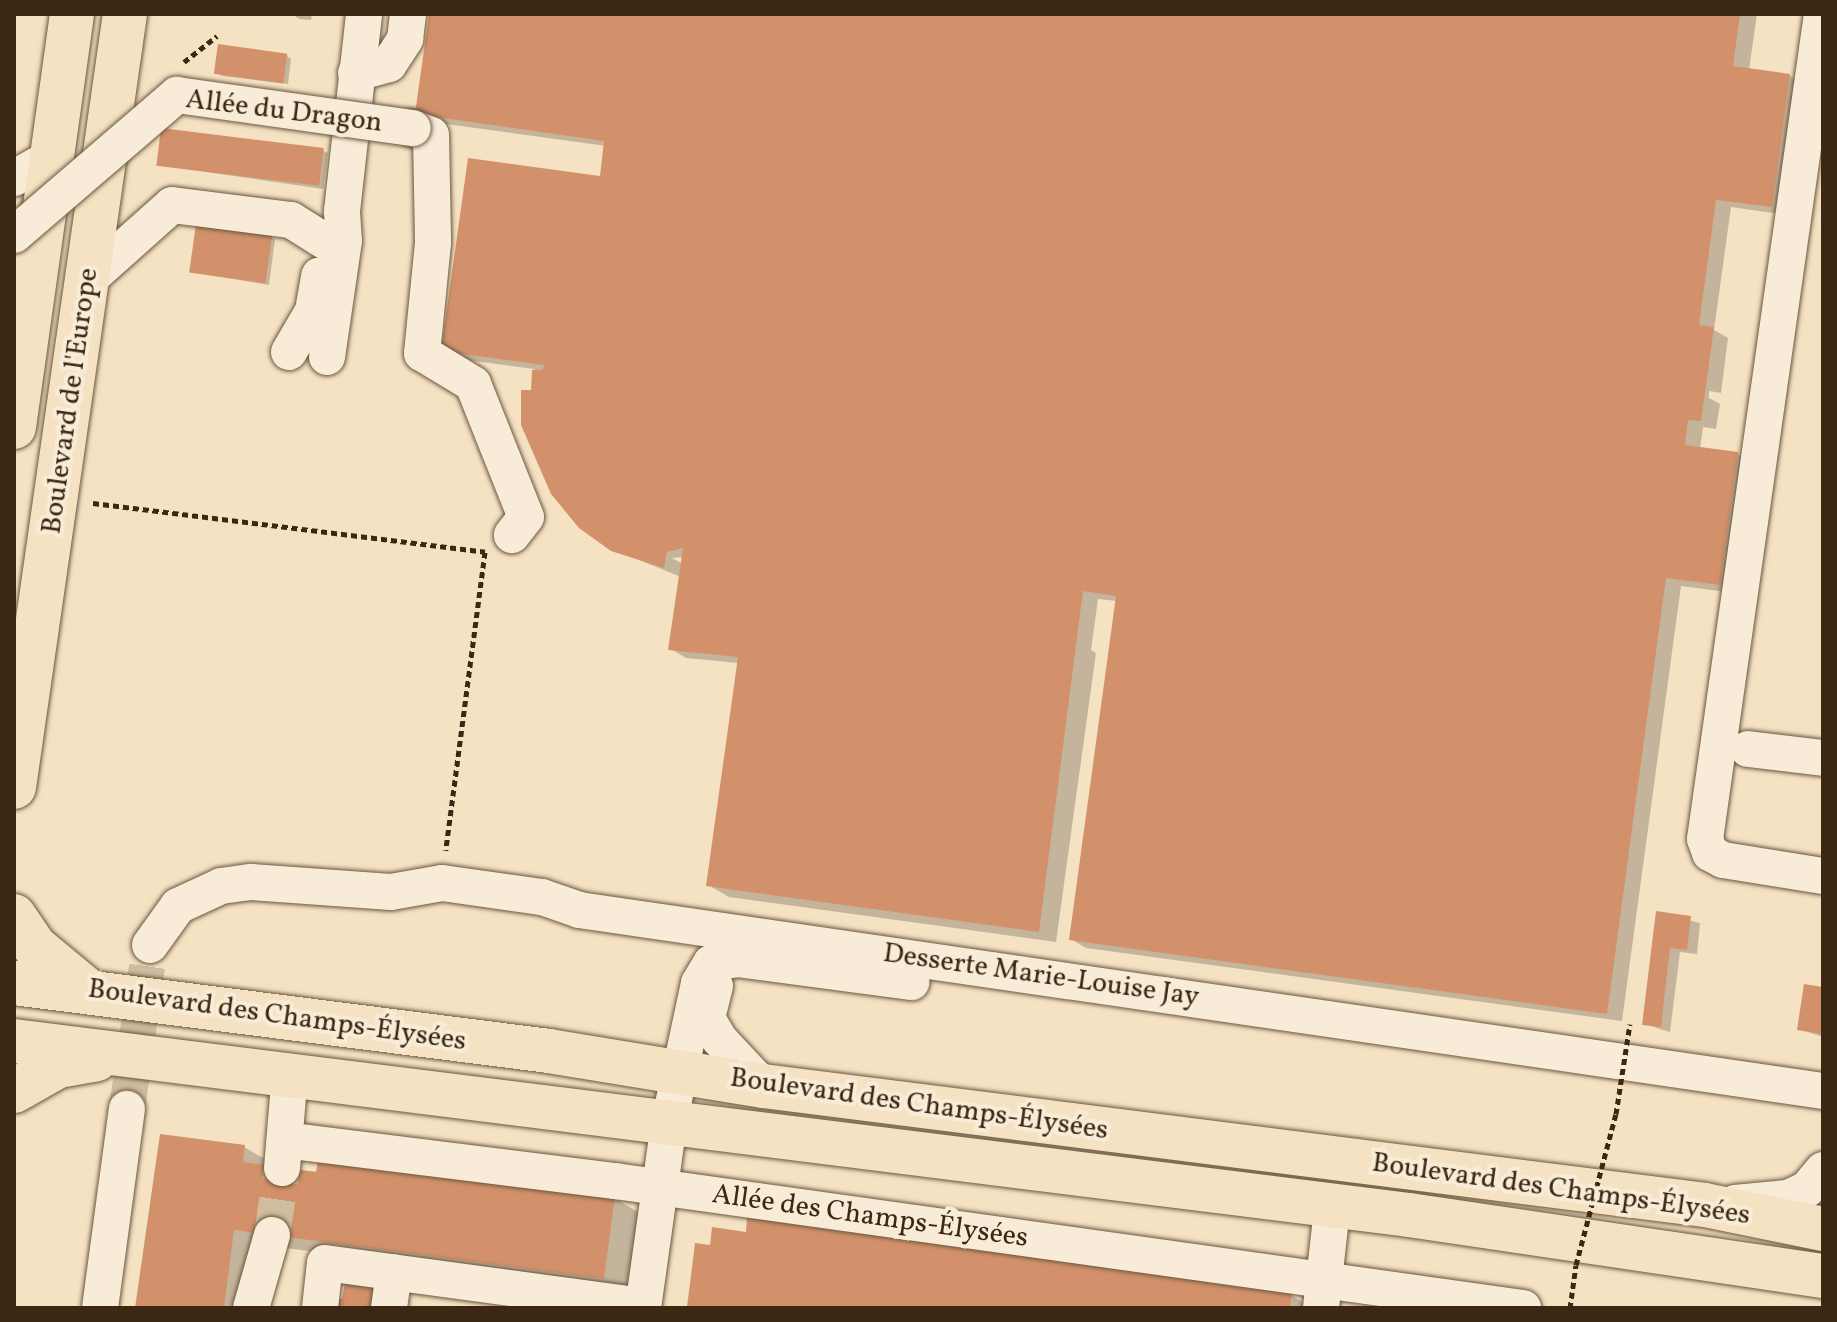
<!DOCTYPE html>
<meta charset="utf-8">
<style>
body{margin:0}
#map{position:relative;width:1837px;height:1322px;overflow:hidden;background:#f5e2c3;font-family:Vollkorn,serif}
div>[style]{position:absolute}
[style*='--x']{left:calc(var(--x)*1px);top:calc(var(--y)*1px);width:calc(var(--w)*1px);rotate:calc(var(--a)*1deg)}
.shadow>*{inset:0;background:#0003}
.building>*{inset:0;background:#d3916b;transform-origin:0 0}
.minor-tunnel>*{height:36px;margin-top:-18px;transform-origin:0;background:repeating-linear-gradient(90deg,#d0bda0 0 36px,transparent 0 54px)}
.path>*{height:5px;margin-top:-2.5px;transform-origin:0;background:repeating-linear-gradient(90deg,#3c2812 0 6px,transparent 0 10px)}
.roads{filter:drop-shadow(0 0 2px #6a563e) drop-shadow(0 0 2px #6a563e)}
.minor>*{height:36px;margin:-18px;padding:0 18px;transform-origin:18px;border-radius:18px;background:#f8ecd8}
.major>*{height:44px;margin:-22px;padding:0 22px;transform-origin:22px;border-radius:22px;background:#f5e2c3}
.path-bridge>*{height:5px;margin-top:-2.5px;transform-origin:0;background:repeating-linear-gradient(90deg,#3c2812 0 6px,transparent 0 10px)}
.bridges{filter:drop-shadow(0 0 2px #6a563e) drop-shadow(0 0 2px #6a563e)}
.minor-bridge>*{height:36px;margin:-18px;padding:0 18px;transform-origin:18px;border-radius:18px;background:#f8ecd8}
span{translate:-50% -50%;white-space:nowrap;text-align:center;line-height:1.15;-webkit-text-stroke:8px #f8ecd8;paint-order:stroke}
.street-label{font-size:28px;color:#3c2812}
.frame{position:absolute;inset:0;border:16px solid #3c2812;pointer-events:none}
</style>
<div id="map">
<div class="shadow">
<i style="clip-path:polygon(292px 14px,312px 14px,311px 20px,299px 19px)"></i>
<i style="clip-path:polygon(evenodd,431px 14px,1757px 14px,1749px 70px,1790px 76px,1805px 84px,1787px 215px,1731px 207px,1714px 330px,1728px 338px,1721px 393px,1709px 391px,1709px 398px,1720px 404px,1716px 429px,1703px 427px,1700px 449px,1737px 454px,1753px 463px,1735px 593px,1681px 586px,1622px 1021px,1086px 948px,1071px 939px,1117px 601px,1098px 599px,1091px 650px,1096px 653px,1056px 942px,729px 897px,708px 885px,738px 663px,686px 658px,671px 649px,681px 577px,612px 549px,552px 493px,523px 424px,533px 394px,534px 369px,459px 359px,444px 350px,601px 178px,606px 146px,432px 122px,431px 14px,684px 557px,683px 564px,672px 558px,684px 557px)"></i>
<i style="clip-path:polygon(220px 47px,287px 56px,291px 59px,288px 84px,222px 76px,217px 73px)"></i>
<i style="clip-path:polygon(323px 151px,328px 153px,323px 189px,159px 165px)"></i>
<i style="clip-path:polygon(271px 237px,275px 239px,269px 285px,191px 272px)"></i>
<i style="clip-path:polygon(1658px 913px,1700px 923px,1697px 954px,1680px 952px,1670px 1032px,1644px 1024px)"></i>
<i style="clip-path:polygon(1805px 986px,1823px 989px,1823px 1037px,1799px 1029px)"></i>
<i style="clip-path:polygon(244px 1147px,273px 1164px,273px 1168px,614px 1198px,643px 1215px,633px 1294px,263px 1245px,254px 1308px,137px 1308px)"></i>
<i style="clip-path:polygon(1291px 1295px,1312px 1308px,689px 1305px)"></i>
</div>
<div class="building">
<i style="clip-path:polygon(429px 14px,1740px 14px,1733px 66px,1790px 74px,1772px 207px,1716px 200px,1699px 325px,1714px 327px,1705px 393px,1701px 421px,1688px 420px,1685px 445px,1738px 452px,1720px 585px,1666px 578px,1607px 1014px,1069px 940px,1116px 596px,1083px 591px,1039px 932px,706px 886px,738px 657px,668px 650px,683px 548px,667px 552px,664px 568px,611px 551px,579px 528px,551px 494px,521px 425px,521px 390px,531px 390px,532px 370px,543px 370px,544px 365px,441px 351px,468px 158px,600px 176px,604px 141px,415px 114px)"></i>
<i style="left:218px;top:44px;width:70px;height:30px;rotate:8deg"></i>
<i style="left:161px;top:128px;width:164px;height:38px;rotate:7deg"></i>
<i style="left:196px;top:224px;width:77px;height:49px;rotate:8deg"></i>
<i style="clip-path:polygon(1656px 911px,1691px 916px,1687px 950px,1670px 948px,1661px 1027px,1642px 1025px)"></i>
<i style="clip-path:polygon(1804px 984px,1823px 987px,1822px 1034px,1797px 1030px)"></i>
<i style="clip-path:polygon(160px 1134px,245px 1145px,243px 1162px,316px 1172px,319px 1155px,615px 1196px,604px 1279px,234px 1230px,224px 1308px,135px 1308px)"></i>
<i style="clip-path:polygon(747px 1217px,1292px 1293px,1290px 1308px,687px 1307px,695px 1243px,710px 1245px,712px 1227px,746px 1232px)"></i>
<i style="clip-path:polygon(345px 1283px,376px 1287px,373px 1308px,333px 1308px,335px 1298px,342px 1299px)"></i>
</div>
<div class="minor-tunnel">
<i style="--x:127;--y:1109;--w:166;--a:-82"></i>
<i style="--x:272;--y:1235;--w:68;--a:-81.5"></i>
</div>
<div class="path">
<i style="--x:184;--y:62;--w:42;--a:-38.2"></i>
<i style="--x:93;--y:503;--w:395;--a:7.1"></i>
<i style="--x:485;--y:552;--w:301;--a:97.5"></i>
</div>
<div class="roads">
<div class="minor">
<i style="--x:1822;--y:14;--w:833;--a:98.07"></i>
<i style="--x:1705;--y:839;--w:15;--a:70"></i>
<i style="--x:1710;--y:853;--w:15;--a:28"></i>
<i style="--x:1723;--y:860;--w:101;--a:9.1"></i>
<i style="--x:356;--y:73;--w:34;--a:-15"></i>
<i style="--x:389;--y:64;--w:30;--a:-57"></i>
<i style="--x:405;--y:39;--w:25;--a:-83"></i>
<i style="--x:413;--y:128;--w:19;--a:21"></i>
<i style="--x:431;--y:135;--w:108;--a:88.9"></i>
<i style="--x:433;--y:243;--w:111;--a:95.7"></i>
<i style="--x:422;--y:353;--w:60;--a:31.3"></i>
<i style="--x:473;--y:384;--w:143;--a:68.3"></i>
<i style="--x:526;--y:517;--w:23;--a:128"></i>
<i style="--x:14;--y:178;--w:43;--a:-28.9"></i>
<i style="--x:89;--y:279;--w:111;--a:-41.7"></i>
<i style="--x:172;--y:205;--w:120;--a:7.2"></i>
<i style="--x:291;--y:220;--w:41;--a:32.2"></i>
<i style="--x:289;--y:352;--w:48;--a:-59.7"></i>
<i style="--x:313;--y:311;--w:36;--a:-80"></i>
<i style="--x:327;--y:357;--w:117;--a:-81.7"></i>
<i style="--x:344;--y:241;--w:30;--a:-94"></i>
<i style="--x:342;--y:211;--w:198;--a:-83.6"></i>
<i style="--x:1748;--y:749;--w:76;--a:6.8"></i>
<i style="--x:150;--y:945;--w:48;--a:-54.3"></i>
<i style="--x:178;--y:906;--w:47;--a:-24.9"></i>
<i style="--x:221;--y:886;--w:30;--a:-8"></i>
<i style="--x:251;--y:882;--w:140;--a:4.1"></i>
<i style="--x:391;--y:892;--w:52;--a:-10"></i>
<i style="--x:442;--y:883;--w:101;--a:8"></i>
<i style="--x:542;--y:897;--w:39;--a:19"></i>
<i style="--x:579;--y:910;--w:1257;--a:8.28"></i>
<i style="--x:715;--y:986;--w:33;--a:104"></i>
<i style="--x:707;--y:1018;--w:24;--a:60"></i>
<i style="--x:719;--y:1039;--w:64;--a:46.9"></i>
<i style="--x:285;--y:1140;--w:333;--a:7.1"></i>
<i style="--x:615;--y:1181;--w:917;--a:7.96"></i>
<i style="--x:282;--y:1168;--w:96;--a:-85.2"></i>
<i style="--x:1735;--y:1203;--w:53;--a:-5.4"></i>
<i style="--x:1788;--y:1198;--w:21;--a:-25"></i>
<i style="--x:1807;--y:1189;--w:25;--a:-50"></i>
<i style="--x:100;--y:1308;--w:201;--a:-82.3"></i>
<i style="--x:251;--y:1308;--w:76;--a:-74"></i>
<i style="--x:320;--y:1308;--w:45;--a:-83.7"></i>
<i style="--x:325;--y:1263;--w:321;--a:7.7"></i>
<i style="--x:389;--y:1308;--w:36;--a:-82"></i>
<i style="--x:643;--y:1308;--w:187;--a:-82"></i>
<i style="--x:669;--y:1123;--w:143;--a:-77.9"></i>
<i style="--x:699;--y:983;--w:23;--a:-59"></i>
<i style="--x:711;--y:963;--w:27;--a:-8"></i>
<i style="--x:738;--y:959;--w:175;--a:7.6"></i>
<i style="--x:1321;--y:1308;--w:101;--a:-83.7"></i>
</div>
<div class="major">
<i style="--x:14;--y:427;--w:417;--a:-82"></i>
<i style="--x:14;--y:787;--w:781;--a:-81.83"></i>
<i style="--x:14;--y:916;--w:37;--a:56"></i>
<i style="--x:35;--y:947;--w:67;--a:39.6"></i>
<i style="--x:14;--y:983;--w:539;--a:7.24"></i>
<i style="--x:549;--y:1051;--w:217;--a:9.3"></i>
<i style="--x:763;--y:1086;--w:949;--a:7.2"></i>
<i style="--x:1705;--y:1205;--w:120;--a:11.5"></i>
<i style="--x:14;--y:1041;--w:1406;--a:7.11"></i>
<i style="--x:1409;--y:1215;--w:418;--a:8.4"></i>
<i style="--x:14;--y:1091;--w:51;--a:-29.6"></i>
<i style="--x:58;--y:1066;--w:39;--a:-10"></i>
</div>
</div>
<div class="path-bridge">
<i style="--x:1570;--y:1308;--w:43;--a:-82.1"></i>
<i style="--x:1576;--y:1265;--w:156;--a:-75.2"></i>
<i style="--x:1616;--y:1114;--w:91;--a:-81.2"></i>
</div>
<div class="bridges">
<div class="minor-bridge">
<i style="--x:14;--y:235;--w:215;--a:-40.7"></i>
<i style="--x:177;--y:95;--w:238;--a:8"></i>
</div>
</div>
<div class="street-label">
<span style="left:284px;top:112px;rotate:7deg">Allée du Dragon</span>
<span style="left:71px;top:401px;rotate:-82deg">Boulevard de l'Europe</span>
<span style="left:1041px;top:976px;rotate:8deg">Desserte Marie-Louise Jay</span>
<span style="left:277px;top:1016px;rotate:8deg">Boulevard des Champs-Élysées</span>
<span style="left:919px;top:1105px;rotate:8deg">Boulevard des Champs-Élysées</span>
<span style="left:1561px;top:1190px;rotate:8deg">Boulevard des Champs-Élysées</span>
<span style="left:870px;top:1217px;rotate:8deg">Allée des Champs-Élysées</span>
</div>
<div class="frame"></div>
</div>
